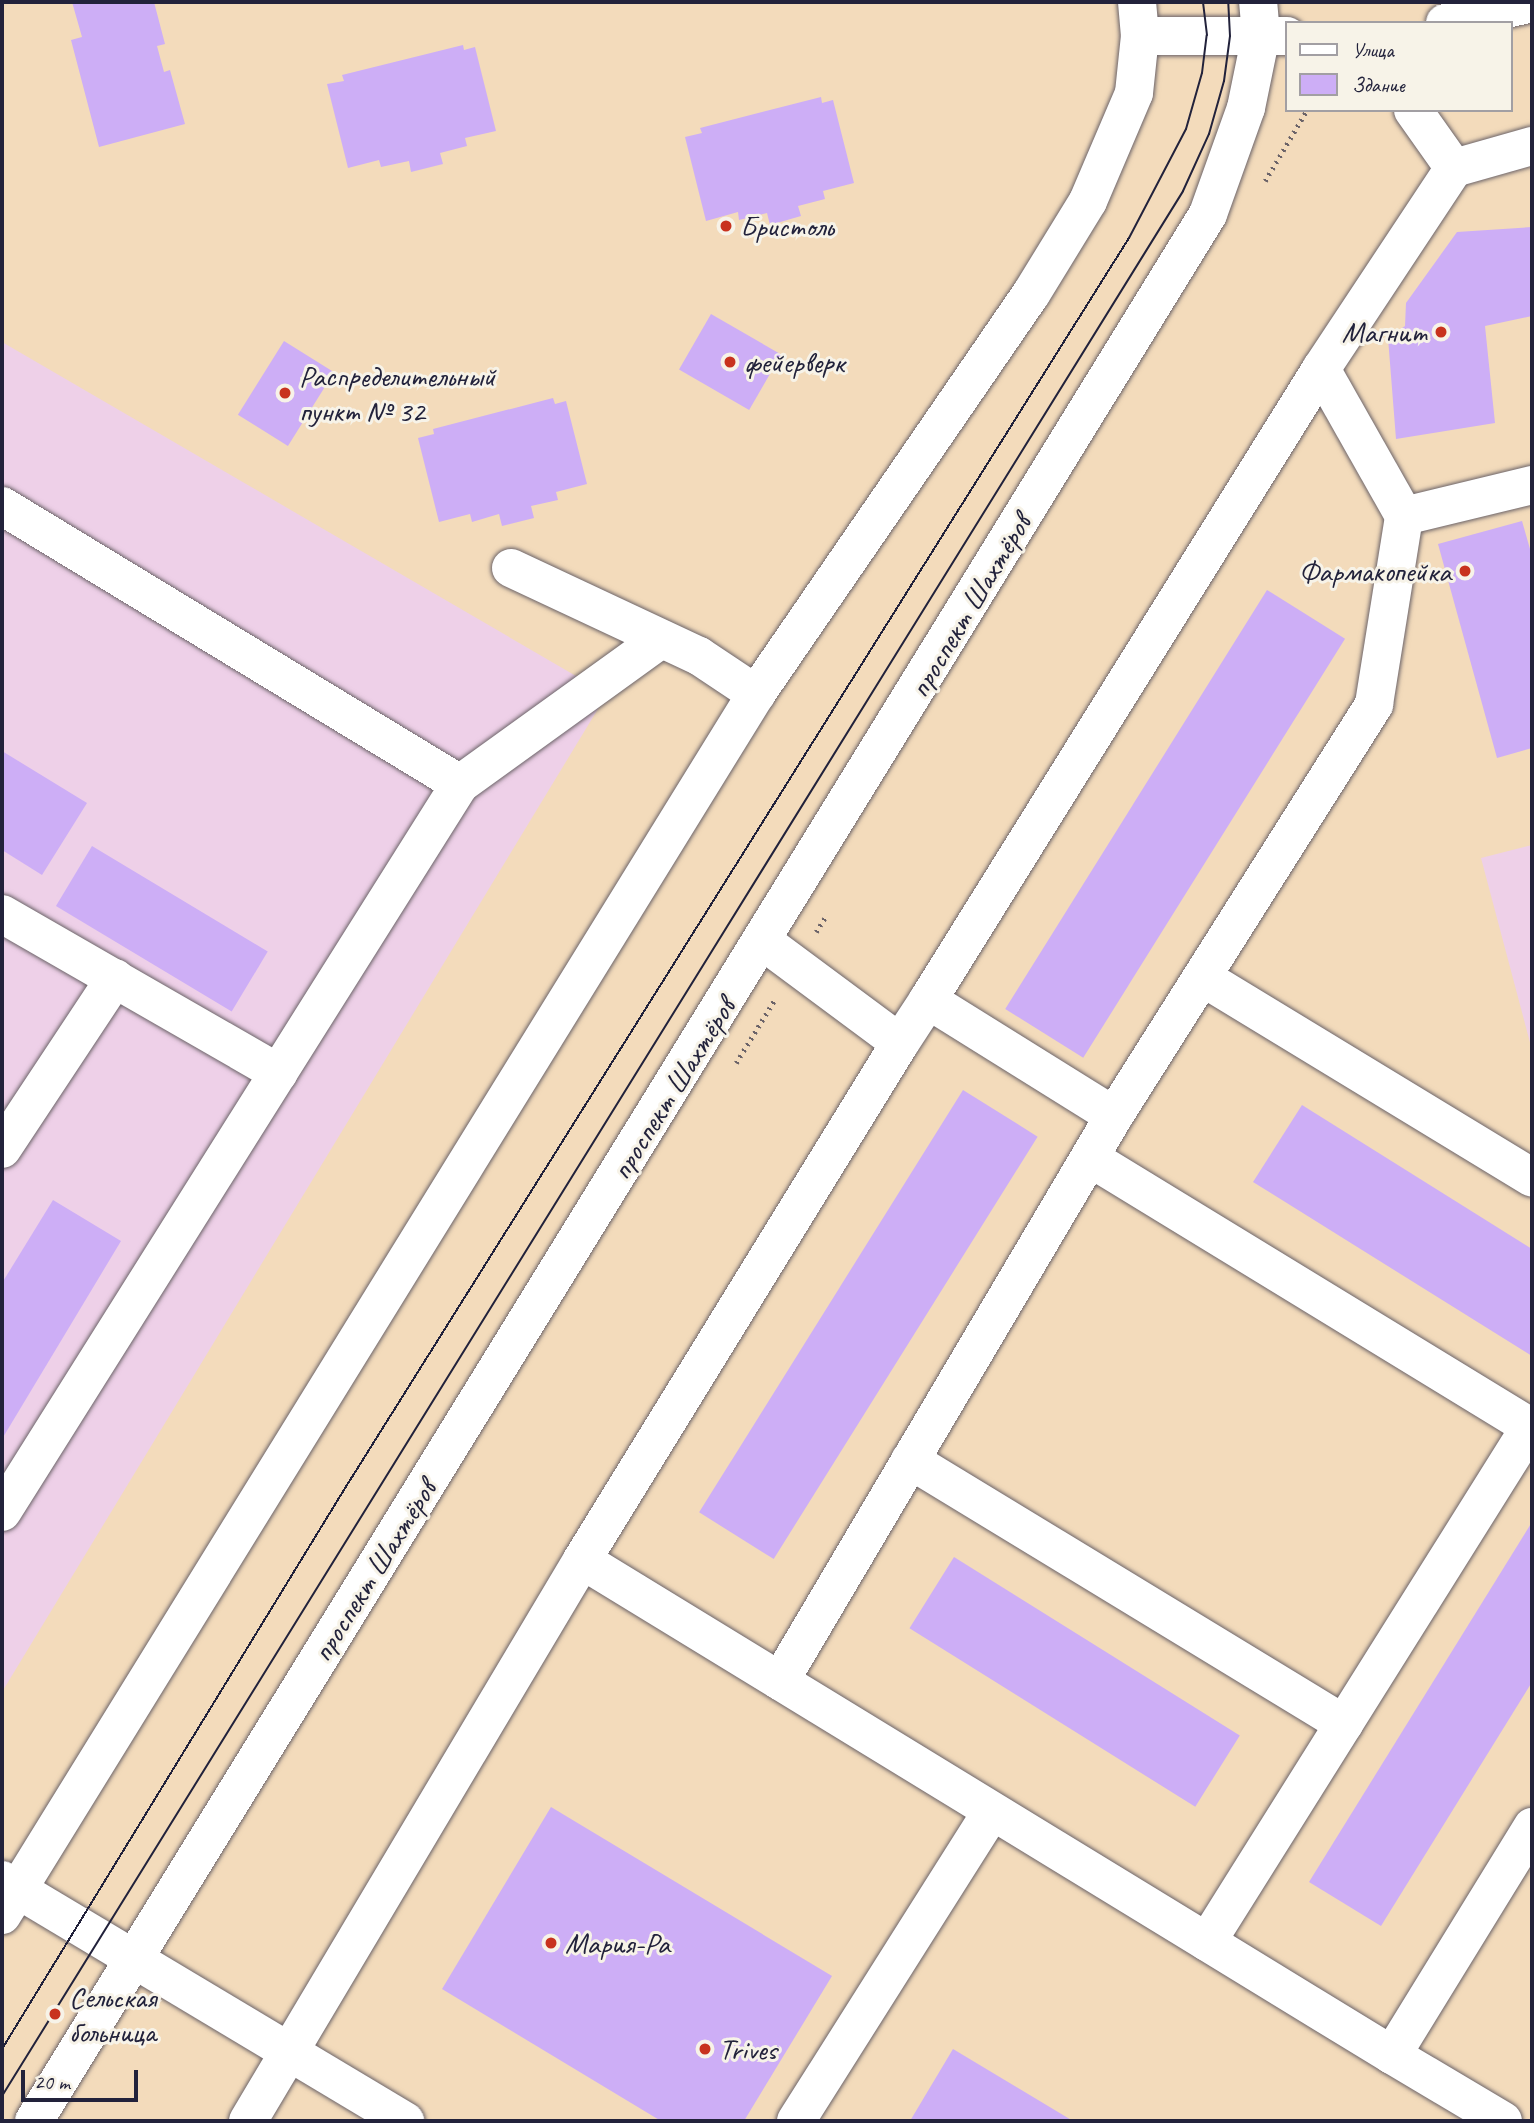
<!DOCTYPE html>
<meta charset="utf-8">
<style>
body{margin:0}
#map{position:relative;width:1534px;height:2123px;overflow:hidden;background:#f3dbbb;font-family:Caveat,sans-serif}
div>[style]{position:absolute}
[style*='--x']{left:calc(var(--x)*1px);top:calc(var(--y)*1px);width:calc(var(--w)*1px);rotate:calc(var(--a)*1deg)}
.built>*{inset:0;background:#eed0e8}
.building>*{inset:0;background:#cdaef6;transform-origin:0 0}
.path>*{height:4.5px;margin-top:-2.25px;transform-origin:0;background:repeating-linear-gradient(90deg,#6b6368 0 2px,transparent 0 7px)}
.roads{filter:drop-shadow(0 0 2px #6b6368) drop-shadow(0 0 2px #6b6368)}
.minor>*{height:38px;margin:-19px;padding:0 19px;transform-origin:19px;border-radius:19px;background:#fff}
.major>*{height:38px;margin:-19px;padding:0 19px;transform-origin:19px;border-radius:19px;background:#fff}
.tram>*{height:2px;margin:-1px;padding:0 1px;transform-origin:1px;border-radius:1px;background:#22223b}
.dots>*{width:19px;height:19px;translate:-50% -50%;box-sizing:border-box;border:4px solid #f7f3e8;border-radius:50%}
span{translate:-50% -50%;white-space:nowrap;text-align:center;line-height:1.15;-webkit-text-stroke:6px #f7f3e8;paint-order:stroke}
.poi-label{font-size:30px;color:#22223b}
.left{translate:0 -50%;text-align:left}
.right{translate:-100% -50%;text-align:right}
.street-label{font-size:30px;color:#22223b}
.frame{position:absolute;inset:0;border:4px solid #22223b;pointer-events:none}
.legend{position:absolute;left:1285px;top:21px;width:228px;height:91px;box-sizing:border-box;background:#f7f3e8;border:2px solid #a29fa3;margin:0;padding:9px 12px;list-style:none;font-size:21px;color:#22223b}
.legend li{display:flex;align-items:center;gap:14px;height:35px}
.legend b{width:35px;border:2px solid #a29fa3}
.scale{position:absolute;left:21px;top:2070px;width:117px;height:32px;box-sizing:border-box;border:4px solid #22223b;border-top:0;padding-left:9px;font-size:21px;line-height:24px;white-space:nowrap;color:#22223b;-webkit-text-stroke:5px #f7f3e8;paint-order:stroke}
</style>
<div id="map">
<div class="built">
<i style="clip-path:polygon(2px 342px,607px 694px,2px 1692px)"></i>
<i style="clip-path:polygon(1532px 845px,1532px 1050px,1481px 858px)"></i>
</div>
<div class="building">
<i style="clip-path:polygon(72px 2px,154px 2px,165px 44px,157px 46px,164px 72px,170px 70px,185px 124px,99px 147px,71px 40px,82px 37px)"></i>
<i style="clip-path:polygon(463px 45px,464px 50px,475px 47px,496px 131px,465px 138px,467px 146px,440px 153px,443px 164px,411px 172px,409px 161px,381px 167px,379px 160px,348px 168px,327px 84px,344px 81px,342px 75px)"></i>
<i style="clip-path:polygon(821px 97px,822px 103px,833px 100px,854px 183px,823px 191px,825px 199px,798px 206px,801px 216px,770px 225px,767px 213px,739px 220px,738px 212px,706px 221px,685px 137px,702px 133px,700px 128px)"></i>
<i style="clip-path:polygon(1532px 227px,1532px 316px,1485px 326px,1495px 423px,1396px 439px,1388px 338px,1405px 326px,1406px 303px,1457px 232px)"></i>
<i style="left:711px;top:314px;width:81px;height:64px;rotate:30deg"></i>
<i style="left:284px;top:341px;width:59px;height:87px;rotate:32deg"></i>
<i style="clip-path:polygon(553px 398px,555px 404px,566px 401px,587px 484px,556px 492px,558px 500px,531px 506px,534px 518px,502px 526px,499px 514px,472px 522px,470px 514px,439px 522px,418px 438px,434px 434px,433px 429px)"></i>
<i style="clip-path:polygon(1522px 521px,1532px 556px,1532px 748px,1497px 758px,1438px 544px)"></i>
<i style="left:1267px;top:590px;width:92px;height:494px;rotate:32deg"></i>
<i style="clip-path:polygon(2px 751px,87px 803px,42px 875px,2px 850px)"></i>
<i style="left:92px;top:846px;width:205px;height:70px;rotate:31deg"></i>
<i style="left:963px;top:1090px;width:88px;height:498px;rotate:32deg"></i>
<i style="clip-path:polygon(1302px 1105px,1532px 1249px,1532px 1356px,1253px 1182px)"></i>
<i style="clip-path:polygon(53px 1200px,121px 1241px,2px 1439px,2px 1283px)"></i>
<i style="clip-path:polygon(1532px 1522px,1532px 1682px,1381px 1926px,1309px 1882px)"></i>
<i style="left:954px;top:1557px;width:337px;height:84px;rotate:32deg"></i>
<i style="clip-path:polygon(551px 1807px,832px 1976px,744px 2121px,661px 2121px,442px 1989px)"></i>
<i style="clip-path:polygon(953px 2049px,1073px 2121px,910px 2121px)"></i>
</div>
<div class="path">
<i style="--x:1265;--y:181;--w:82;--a:-59.4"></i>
<i style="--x:816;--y:932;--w:19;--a:-58"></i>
<i style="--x:736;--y:1063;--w:75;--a:-58.6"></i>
</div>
<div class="roads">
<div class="minor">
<i style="--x:1445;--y:23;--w:89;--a:-12.9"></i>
<i style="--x:1140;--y:36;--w:147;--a:0"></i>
<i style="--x:1454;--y:168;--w:81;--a:-15.8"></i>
<i style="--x:1321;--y:369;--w:169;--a:60.5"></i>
<i style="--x:1404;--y:516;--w:132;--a:-13.6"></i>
<i style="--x:2;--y:506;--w:536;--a:31.26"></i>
<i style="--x:460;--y:784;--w:248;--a:-35.8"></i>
<i style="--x:511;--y:568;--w:208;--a:25.1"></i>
<i style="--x:699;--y:656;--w:69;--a:33.7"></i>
<i style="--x:2;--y:914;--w:319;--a:29.9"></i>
<i style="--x:764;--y:942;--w:169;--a:36.6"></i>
<i style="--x:900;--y:1043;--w:51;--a:-56.9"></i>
<i style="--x:928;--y:1000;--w:219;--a:31.9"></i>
<i style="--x:1202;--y:977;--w:386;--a:31.3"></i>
<i style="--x:928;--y:1000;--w:743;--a:-58.08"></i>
<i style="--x:1321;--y:369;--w:241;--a:-56.5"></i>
<i style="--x:1454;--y:168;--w:71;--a:-125.3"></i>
<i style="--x:900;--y:1043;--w:607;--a:121.6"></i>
<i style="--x:582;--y:1560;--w:949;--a:31.43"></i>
<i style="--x:1392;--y:2055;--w:268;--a:-58.4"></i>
<i style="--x:2;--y:1149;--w:205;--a:-56.5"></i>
<i style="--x:1090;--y:1158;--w:518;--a:31.42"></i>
<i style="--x:910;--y:1460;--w:508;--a:31.31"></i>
<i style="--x:2;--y:1512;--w:860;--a:-57.83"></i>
<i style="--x:780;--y:1681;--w:656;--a:-59.41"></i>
<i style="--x:1114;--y:1116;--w:487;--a:-57.7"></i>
<i style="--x:1374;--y:704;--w:190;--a:-80.9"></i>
<i style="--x:2;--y:1880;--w:470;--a:30.9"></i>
<i style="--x:1207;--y:1942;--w:608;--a:-57.9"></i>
<i style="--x:1392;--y:2055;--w:129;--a:30.7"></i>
<i style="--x:248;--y:2121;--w:653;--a:-59.23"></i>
<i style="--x:796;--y:2121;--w:365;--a:-57.7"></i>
</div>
<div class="major">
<i style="--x:2;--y:1915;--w:1435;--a:-58.3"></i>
<i style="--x:756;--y:694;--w:485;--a:-55.5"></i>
<i style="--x:1031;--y:294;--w:109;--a:-58.5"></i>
<i style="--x:1088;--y:201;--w:117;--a:-66.9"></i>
<i style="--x:1134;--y:93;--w:57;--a:-84"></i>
<i style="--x:1140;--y:36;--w:34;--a:-95"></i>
<i style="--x:34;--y:2121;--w:2239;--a:-58.38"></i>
<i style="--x:1208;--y:214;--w:113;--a:-70.3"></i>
<i style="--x:1246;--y:108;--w:75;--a:-78.4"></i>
<i style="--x:1261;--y:35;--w:33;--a:-95"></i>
</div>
</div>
<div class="tram">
<i style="--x:2;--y:2049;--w:661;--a:-58.55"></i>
<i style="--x:347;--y:1485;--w:1472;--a:-57.91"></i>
<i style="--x:1129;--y:238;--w:123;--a:-62.4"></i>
<i style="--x:1186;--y:129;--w:58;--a:-74.1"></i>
<i style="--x:1202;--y:73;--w:38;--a:-83"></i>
<i style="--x:1207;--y:35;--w:33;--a:-97"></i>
<i style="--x:2;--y:2096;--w:2241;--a:-58.2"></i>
<i style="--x:1183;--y:191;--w:63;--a:-65.5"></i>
<i style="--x:1209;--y:134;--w:55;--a:-74.2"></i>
<i style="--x:1224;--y:81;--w:45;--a:-82.4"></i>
<i style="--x:1230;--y:36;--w:34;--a:-93"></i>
</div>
<div class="dots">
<i style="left:726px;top:226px;background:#c8321e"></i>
<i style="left:1441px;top:332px;background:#c8321e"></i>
<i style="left:730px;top:362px;background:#c8321e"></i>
<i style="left:285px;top:393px;background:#c8321e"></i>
<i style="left:1465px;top:571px;background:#c8321e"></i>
<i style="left:551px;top:1943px;background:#c8321e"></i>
<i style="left:55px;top:2014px;background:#c8321e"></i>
<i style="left:705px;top:2049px;background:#c8321e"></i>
</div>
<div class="poi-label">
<span class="left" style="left:740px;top:226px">Бристоль</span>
<span class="right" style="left:1427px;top:332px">Магнит</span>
<span class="left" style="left:744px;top:362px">фейерверк</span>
<span class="left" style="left:299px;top:393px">Распределительный<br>пункт № 32</span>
<span class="right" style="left:1451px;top:571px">Фармакопейка</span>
<span class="left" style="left:565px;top:1943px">Мария-Ра</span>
<span class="left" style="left:69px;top:2014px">Сельская<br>больница</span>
<span class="left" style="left:719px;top:2049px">Trives</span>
</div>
<div class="street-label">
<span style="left:970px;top:606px;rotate:-59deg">проспект Шахтёров</span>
<span style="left:673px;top:1089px;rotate:-58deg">проспект Шахтёров</span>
<span style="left:374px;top:1571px;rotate:-58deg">проспект Шахтёров</span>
</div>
<div class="frame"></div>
<ul class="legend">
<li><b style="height:9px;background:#fff"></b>Улица</li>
<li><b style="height:19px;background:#cdaef6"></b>Здание</li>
</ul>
<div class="scale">20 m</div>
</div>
